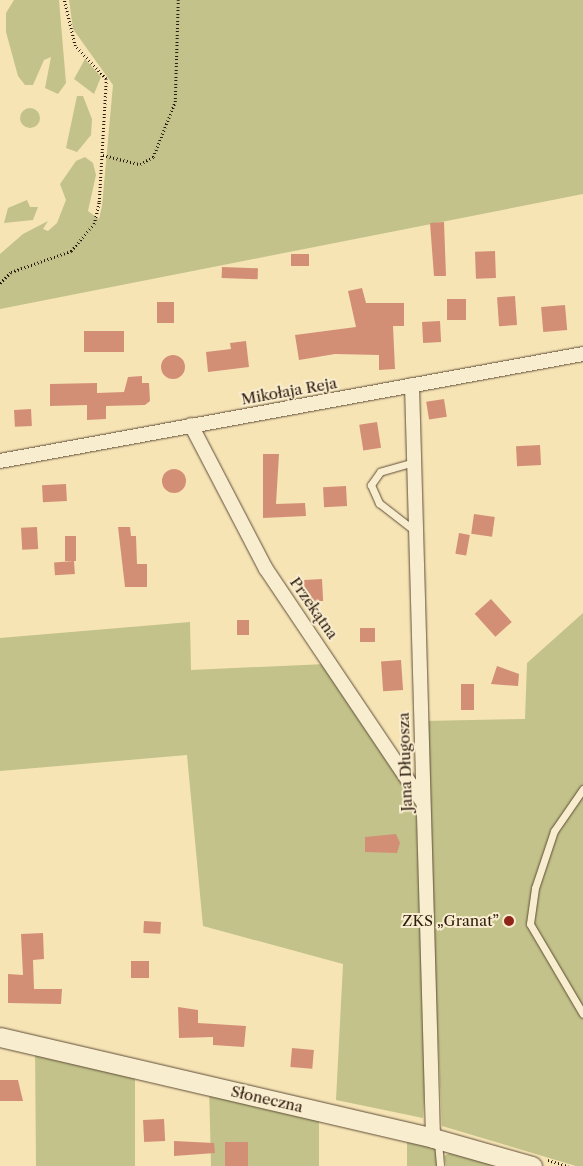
<!DOCTYPE html>
<meta charset="utf-8">
<style>
body{margin:0}
#map{position:relative;width:583px;height:1166px;overflow:hidden;background:#f6e4b5;font-family:"Libre Caslon Text",serif}
div>[style]{position:absolute}
[style*='--x']{left:calc(var(--x)*1px);top:calc(var(--y)*1px);width:calc(var(--w)*1px);rotate:calc(var(--a)*1deg)}
.green>*{inset:0;background:#c2c28a}
.round{border-radius:50%}
.building>*{inset:0;background:#d38f75;transform-origin:0 0}
.path>*{height:2.5px;margin-top:-1.25px;transform-origin:0;background:repeating-linear-gradient(90deg,#2d1b0e 0 1px,transparent 0 3.5px)}
.roads{filter:drop-shadow(0 0 1px #5f4d38) drop-shadow(0 0 1px #5f4d38)}
.lane>*{height:7px;margin:-3.5px;padding:0 3.5px;transform-origin:3.5px;border-radius:3.5px;background:#f9edcf}
.street>*{height:14px;margin:-7px;padding:0 7px;transform-origin:7px;border-radius:7px;background:#f9edcf}
.secondary>*{height:19px;margin:-9.5px;padding:0 9.5px;transform-origin:9.5px;border-radius:9.5px;background:#f9edcf}
.dots>*{width:14px;height:14px;translate:-50% -50%;box-sizing:border-box;border:2px solid #f9edcf;border-radius:50%}
span{translate:-50% -50%;white-space:nowrap;text-align:center;line-height:1.15;-webkit-text-stroke:4px #f9edcf;paint-order:stroke}
.street-label{font-size:15px;color:#2d1b0e}
.poi-label{font-size:15px;color:#2d1b0e}
.right{translate:-100% -50%;text-align:right}
</style>
<div id="map">
<div class="green">
<i style="clip-path:polygon(14px 0,59px 0,66px 83px,58px 94px,45px 88px,51px 57px,44px 60px,33px 85px,25px 85px,18px 76px,6px 32px,6px 13px)"></i>
<i style="clip-path:polygon(69px 0,583px 0,583px 194px,0 309px,0 254px,23px 234px,48px 221px,43px 229px,48px 231px,57px 223px,66px 200px,60px 184px,76px 161px,85px 157px,93px 163px,96px 175px,88px 211px,99px 219px,102px 206px,113px 85px,73px 29px)"></i>
<i style="clip-path:polygon(85px 59px,101px 77px,94px 94px,74px 79px)"></i>
<i style="clip-path:polygon(77px 96px,83px 96px,92px 119px,91px 135px,77px 152px,66px 148px)"></i>
<i class="round" style="left:20px;top:108px;width:20px;height:20px"></i>
<i style="clip-path:polygon(27px 200px,30px 207px,38px 207px,33px 220px,4px 223px,8px 208px)"></i>
<i style="clip-path:polygon(583px 613px,583px 1166px,576px 1166px,442px 1126px,423px 721px,525px 719px,527px 663px)"></i>
<i style="clip-path:polygon(190px 622px,191px 670px,326px 664px,416px 804px,426px 1072px,423px 1118px,336px 1100px,343px 964px,203px 926px,187px 755px,0 771px,0 638px)"></i>
<i style="clip-path:polygon(35px 1043px,135px 1067px,135px 1166px,36px 1166px)"></i>
<i style="clip-path:polygon(209px 1084px,319px 1110px,319px 1166px,211px 1166px)"></i>
<i style="clip-path:polygon(407px 1133px,438px 1141px,438px 1166px,407px 1166px)"></i>
<i style="clip-path:polygon(451px 1152px,503px 1166px,446px 1166px,444px 1156px)"></i>
</div>
<div class="building">
<i style="clip-path:polygon(444px 222px,446px 276px,434px 276px,430px 223px)"></i>
<i style="left:495px;top:251px;width:27px;height:20px;rotate:88deg"></i>
<i style="left:291px;top:254px;width:18px;height:12px"></i>
<i style="left:222px;top:267px;width:36px;height:11px;rotate:2deg"></i>
<i style="clip-path:polygon(362px 288px,366px 303px,404px 303px,404px 326px,393px 326px,395px 369px,379px 370px,379px 355px,335px 354px,299px 360px,295px 335px,356px 327px,348px 291px)"></i>
<i style="left:515px;top:296px;width:29px;height:18px;rotate:86deg"></i>
<i style="left:447px;top:299px;width:19px;height:21px"></i>
<i style="left:157px;top:302px;width:17px;height:21px"></i>
<i style="left:565px;top:305px;width:25px;height:24px;rotate:85deg"></i>
<i style="left:440px;top:321px;width:21px;height:18px;rotate:87deg"></i>
<i style="left:124px;top:331px;width:21px;height:40px;rotate:90deg"></i>
<i style="clip-path:polygon(246px 341px,249px 367px,208px 372px,206px 352px,231px 349px,230px 343px)"></i>
<i class="round" style="left:161px;top:355px;width:24px;height:24px"></i>
<i style="clip-path:polygon(142px 376px,142px 383px,149px 383px,150px 401px,145px 405px,106px 406px,106px 419px,87px 420px,87px 405px,50px 406px,50px 384px,97px 383px,97px 393px,124px 392px,128px 377px)"></i>
<i style="left:444px;top:399px;width:18px;height:18px;rotate:81deg"></i>
<i style="left:31px;top:409px;width:17px;height:17px;rotate:87deg"></i>
<i style="left:377px;top:422px;width:26px;height:18px;rotate:81deg"></i>
<i style="left:540px;top:445px;width:20px;height:24px;rotate:87deg"></i>
<i style="clip-path:polygon(263px 454px,279px 454px,276px 504px,305px 503px,306px 516px,263px 518px)"></i>
<i class="round" style="left:162px;top:469px;width:24px;height:24px"></i>
<i style="left:66px;top:484px;width:17px;height:24px;rotate:87deg"></i>
<i style="left:346px;top:486px;width:20px;height:23px;rotate:87deg"></i>
<i style="left:474px;top:514px;width:21px;height:20px;rotate:8deg"></i>
<i style="left:37px;top:527px;width:22px;height:16px;rotate:87deg"></i>
<i style="clip-path:polygon(118px 527px,130px 527px,131px 536px,136px 536px,137px 564px,147px 564px,147px 587px,125px 587px)"></i>
<i style="left:459px;top:533px;width:11px;height:21px;rotate:10deg"></i>
<i style="left:65px;top:536px;width:11px;height:25px"></i>
<i style="left:74px;top:561px;width:13px;height:20px;rotate:86deg"></i>
<i style="left:322px;top:579px;width:22px;height:18px;rotate:87deg"></i>
<i style="left:491px;top:599px;width:31px;height:22px;rotate:48deg"></i>
<i style="left:237px;top:620px;width:12px;height:15px"></i>
<i style="left:360px;top:628px;width:15px;height:14px"></i>
<i style="left:401px;top:660px;width:30px;height:20px;rotate:86deg"></i>
<i style="clip-path:polygon(497px 666px,519px 674px,518px 686px,491px 684px)"></i>
<i style="left:461px;top:684px;width:13px;height:26px"></i>
<i style="clip-path:polygon(396px 834px,400px 843px,397px 853px,365px 852px,365px 837px)"></i>
<i style="left:144px;top:921px;width:17px;height:12px;rotate:3deg"></i>
<i style="clip-path:polygon(43px 933px,44px 959px,33px 960px,34px 989px,62px 989px,61px 1004px,8px 1003px,8px 974px,23px 975px,21px 934px)"></i>
<i style="left:131px;top:961px;width:18px;height:17px"></i>
<i style="clip-path:polygon(178px 1007px,198px 1010px,198px 1023px,246px 1026px,244px 1047px,213px 1045px,213px 1037px,179px 1038px)"></i>
<i style="left:292px;top:1048px;width:22px;height:19px;rotate:5deg"></i>
<i style="clip-path:polygon(0 1080px,18px 1080px,23px 1101px,0 1101px)"></i>
<i style="left:164px;top:1119px;width:22px;height:21px;rotate:87deg"></i>
<i style="clip-path:polygon(174px 1141px,214px 1143px,215px 1153px,174px 1156px)"></i>
<i style="left:225px;top:1142px;width:23px;height:24px"></i>
</div>
<div class="path">
<i style="--x:103;--y:155;--w:38;--a:14"></i>
<i style="--x:140;--y:164;--w:15;--a:-28"></i>
<i style="--x:153;--y:157;--w:59;--a:-68.2"></i>
<i style="--x:175;--y:102;--w:102;--a:-88.3"></i>
<i style="--x:0;--y:283;--w:16;--a:-45"></i>
<i style="--x:11;--y:272;--w:64;--a:-19.3"></i>
<i style="--x:71;--y:251;--w:35;--a:-50"></i>
<i style="--x:94;--y:224;--w:23;--a:-77"></i>
<i style="--x:99;--y:202;--w:123;--a:-86.7"></i>
<i style="--x:106;--y:79;--w:45;--a:-133.2"></i>
<i style="--x:75;--y:46;--w:47;--a:-103.4"></i>
<i style="--x:548;--y:1160;--w:21;--a:17"></i>
</div>
<div class="roads">
<div class="lane">
<i style="--x:414;--y:462;--w:35;--a:164"></i>
<i style="--x:380;--y:472;--w:16;--a:125"></i>
<i style="--x:371;--y:485;--w:20;--a:66"></i>
<i style="--x:379;--y:503;--w:46;--a:37.9"></i>
<i style="--x:583;--y:789;--w:51;--a:124.6"></i>
<i style="--x:554;--y:831;--w:60;--a:108.4"></i>
<i style="--x:535;--y:888;--w:36;--a:98"></i>
<i style="--x:530;--y:924;--w:104;--a:59.5"></i>
<i style="--x:438;--y:1142;--w:24;--a:85"></i>
</div>
<div class="street">
<i style="--x:412;--y:385;--w:753;--a:88.4"></i>
<i style="--x:191;--y:425;--w:162;--a:62.5"></i>
<i style="--x:266;--y:569;--w:280;--a:56.1"></i>
<i style="--x:0;--y:461;--w:593;--a:-10.4"></i>
</div>
<div class="secondary">
<i style="--x:0;--y:1037;--w:445;--a:13.1"></i>
<i style="--x:433;--y:1138;--w:103;--a:15.8"></i>
</div>
</div>
<div class="dots">
<i style="left:509px;top:921px;background:#8f2418"></i>
</div>
<div class="street-label">
<span style="left:289px;top:391px;rotate:-10deg">Mikołaja Reja</span>
<span style="left:314px;top:608px;rotate:55deg">Przekątna</span>
<span style="left:405px;top:762px;rotate:-92deg">Jana Długosza</span>
<span style="left:267px;top:1099px;rotate:13deg">Słoneczna</span>
</div>
<div class="poi-label">
<span class="right" style="left:499px;top:921px">ZKS „Granat”</span>
</div>
</div>
